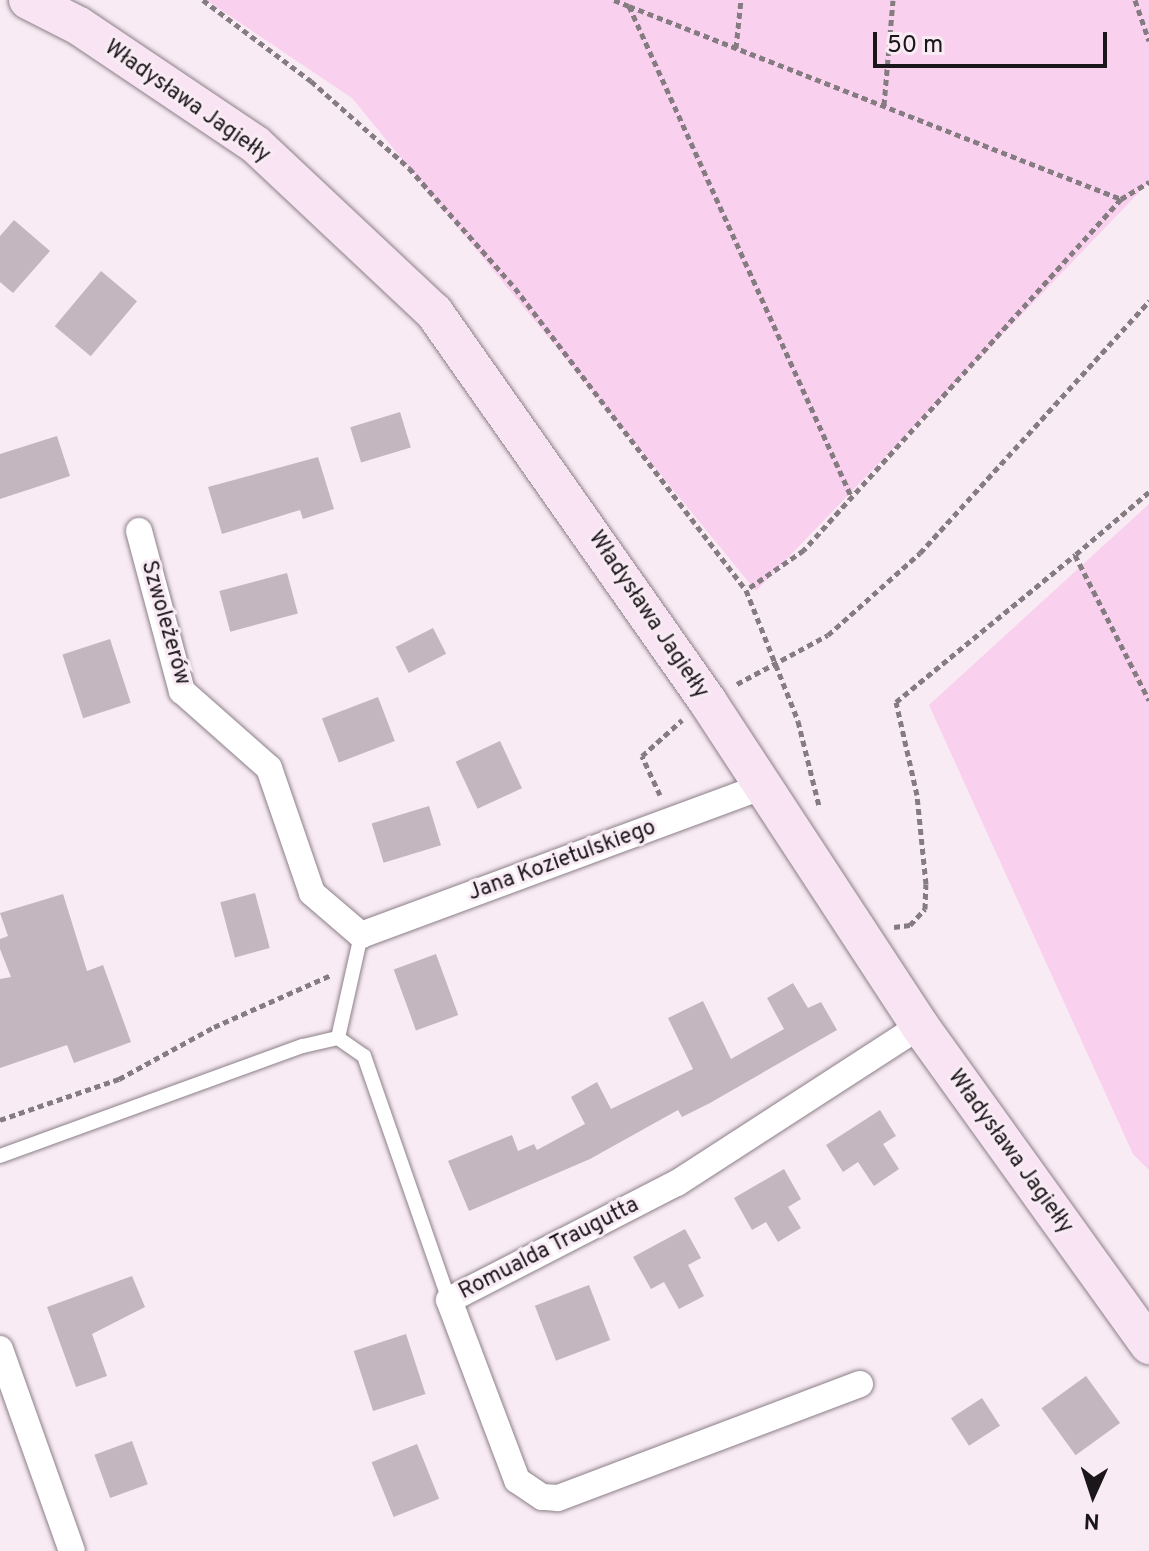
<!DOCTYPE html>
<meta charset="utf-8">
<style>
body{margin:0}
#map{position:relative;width:1149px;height:1551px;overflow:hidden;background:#f9ebf4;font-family:Overpass,sans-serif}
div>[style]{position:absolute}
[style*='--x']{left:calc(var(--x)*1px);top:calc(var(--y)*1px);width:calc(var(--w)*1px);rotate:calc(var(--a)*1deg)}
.green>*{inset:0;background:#f9d0ed}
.building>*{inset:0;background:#c3b6bf;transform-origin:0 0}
.path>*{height:5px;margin-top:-2.5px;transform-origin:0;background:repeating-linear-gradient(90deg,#857c82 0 6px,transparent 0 10px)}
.roads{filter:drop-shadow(0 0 2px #8c8088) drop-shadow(0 0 2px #8c8088)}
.service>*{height:14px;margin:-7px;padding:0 7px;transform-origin:7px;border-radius:7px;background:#fff}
.minor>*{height:26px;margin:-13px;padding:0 13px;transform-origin:13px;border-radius:13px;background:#fff}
.secondary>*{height:38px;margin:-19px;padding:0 19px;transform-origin:19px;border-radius:19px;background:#f8e4f3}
span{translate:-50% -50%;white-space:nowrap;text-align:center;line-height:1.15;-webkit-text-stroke:6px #f9ebf4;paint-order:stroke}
.street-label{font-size:22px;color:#1a1619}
.north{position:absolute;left:1053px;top:1455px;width:80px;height:80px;-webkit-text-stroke:6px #f9ebf4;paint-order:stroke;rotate:183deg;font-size:22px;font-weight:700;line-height:32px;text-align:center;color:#1a1619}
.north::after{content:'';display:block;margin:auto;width:28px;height:36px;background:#1a1619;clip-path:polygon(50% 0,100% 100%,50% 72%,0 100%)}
.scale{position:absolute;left:873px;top:32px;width:234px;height:36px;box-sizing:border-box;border:4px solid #1a1619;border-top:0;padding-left:10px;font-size:24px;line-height:28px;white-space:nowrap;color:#1a1619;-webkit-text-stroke:6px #f9ebf4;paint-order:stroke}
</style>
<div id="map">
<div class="green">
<i style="clip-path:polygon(206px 0,1149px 0,1149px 182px,756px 591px,352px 98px)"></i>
<i style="clip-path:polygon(1149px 504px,1149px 1170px,1133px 1154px,929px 705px)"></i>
</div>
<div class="building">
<i style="clip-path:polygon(14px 220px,50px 251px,13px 293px,0 282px,0 236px)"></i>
<i style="left:101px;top:271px;width:47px;height:72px;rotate:40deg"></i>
<i style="left:400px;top:412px;width:37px;height:52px;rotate:73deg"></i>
<i style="clip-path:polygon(57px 436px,70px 476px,0 499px,0 454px)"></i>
<i style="clip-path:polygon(318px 457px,334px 509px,303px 519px,300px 510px,222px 534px,208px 487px)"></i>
<i style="left:287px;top:573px;width:42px;height:70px;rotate:75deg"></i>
<i style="left:433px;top:628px;width:29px;height:42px;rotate:63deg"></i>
<i style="left:110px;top:639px;width:67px;height:50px;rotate:72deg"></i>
<i style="left:378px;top:697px;width:47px;height:60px;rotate:69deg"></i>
<i style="left:500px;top:741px;width:52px;height:49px;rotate:65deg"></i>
<i style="left:429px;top:806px;width:41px;height:60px;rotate:73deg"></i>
<i style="left:255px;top:893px;width:57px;height:36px;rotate:75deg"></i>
<i style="clip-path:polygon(63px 894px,87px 971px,103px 965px,131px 1042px,74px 1063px,67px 1045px,0 1068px,0 979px,11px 977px,0 949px,0 939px,8px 936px,0 913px)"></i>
<i style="left:436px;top:954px;width:65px;height:45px;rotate:70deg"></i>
<i style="clip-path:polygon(793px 983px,808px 1008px,821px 1002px,837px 1030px,710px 1103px,682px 1117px,678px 1110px,590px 1159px,469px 1211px,448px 1161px,512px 1135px,518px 1151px,534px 1144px,537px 1150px,585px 1124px,571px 1097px,597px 1082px,611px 1109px,693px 1069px,668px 1018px,703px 1001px,731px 1059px,784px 1029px,767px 998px)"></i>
<i style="clip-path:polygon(880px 1110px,896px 1136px,883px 1144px,899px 1169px,874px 1186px,858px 1162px,843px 1172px,826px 1145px)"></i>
<i style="clip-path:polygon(784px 1169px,801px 1199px,788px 1207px,801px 1228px,778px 1242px,766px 1222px,752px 1230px,734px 1198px)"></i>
<i style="clip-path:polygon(685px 1229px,701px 1258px,688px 1265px,704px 1296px,679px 1309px,664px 1282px,651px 1289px,633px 1257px)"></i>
<i style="clip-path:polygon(132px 1276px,145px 1307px,92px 1334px,107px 1376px,76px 1387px,47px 1307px)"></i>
<i style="left:589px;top:1285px;width:59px;height:58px;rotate:69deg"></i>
<i style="left:406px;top:1334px;width:63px;height:55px;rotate:72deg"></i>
<i style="left:1086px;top:1376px;width:58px;height:55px;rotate:54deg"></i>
<i style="left:982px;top:1398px;width:33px;height:37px;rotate:57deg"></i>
<i style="left:132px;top:1441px;width:46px;height:40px;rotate:70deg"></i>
<i style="left:417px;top:1444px;width:59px;height:49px;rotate:68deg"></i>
</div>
<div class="path">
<i style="--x:203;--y:0;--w:135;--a:36.9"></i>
<i style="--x:311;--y:81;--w:131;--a:41.6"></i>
<i style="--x:409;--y:168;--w:160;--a:48.5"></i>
<i style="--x:515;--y:288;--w:380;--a:52.6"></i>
<i style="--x:746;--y:590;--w:141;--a:68.3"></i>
<i style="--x:798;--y:721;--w:88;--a:76.1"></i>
<i style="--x:614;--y:0;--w:16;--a:22"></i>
<i style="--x:629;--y:6;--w:540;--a:65.62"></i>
<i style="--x:1135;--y:0;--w:43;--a:71.1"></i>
<i style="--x:629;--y:6;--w:529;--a:21.42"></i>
<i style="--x:1121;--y:199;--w:473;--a:132.1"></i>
<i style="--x:804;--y:550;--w:70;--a:145.4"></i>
<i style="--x:736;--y:48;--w:48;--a:-84.1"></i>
<i style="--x:884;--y:105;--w:105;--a:-85.1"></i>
<i style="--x:1121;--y:199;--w:33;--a:-31"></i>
<i style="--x:1149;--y:492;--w:97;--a:139.6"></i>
<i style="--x:1075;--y:555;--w:163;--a:63"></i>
<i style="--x:737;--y:684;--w:103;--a:-28.3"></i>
<i style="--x:828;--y:635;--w:123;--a:-41.7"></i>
<i style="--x:920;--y:553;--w:341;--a:-47.7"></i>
<i style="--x:660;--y:795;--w:43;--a:-114.8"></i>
<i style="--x:642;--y:756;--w:54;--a:-42"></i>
<i style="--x:894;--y:927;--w:16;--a:-7"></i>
<i style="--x:910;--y:925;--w:22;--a:-47"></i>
<i style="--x:925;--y:909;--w:25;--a:-88"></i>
<i style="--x:926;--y:884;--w:89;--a:-95.8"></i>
<i style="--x:917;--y:795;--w:95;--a:-102.7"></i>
<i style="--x:896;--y:702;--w:232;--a:-39.4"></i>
<i style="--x:0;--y:1120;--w:126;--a:-19"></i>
<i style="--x:119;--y:1079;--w:108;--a:-28.7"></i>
<i style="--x:214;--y:1027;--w:128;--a:-24"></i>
</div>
<div class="roads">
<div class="service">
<i style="--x:338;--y:1038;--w:106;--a:-77.4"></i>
<i style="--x:0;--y:1156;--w:322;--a:-20"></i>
<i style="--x:303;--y:1046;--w:36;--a:-13"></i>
<i style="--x:338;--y:1038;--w:32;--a:35"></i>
<i style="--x:364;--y:1056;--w:258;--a:70.8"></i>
</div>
<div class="minor">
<i style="--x:139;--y:531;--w:166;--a:75"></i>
<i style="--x:182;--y:691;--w:116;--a:41.5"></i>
<i style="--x:269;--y:768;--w:132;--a:71"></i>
<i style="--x:312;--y:893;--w:65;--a:40.6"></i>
<i style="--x:361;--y:935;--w:429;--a:-20.3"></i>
<i style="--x:0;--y:1349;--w:214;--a:70.4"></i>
<i style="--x:860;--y:1384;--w:323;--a:159.3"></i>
<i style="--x:558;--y:1498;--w:16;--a:-176"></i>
<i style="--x:542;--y:1497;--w:30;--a:-146"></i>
<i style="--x:517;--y:1480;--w:192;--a:-110.7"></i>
<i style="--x:449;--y:1300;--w:256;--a:-27.2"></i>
<i style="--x:677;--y:1183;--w:289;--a:-32.9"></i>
</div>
<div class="secondary">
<i style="--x:28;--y:0;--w:57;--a:27"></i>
<i style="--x:79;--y:26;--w:213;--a:33.9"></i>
<i style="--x:256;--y:145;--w:244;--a:43.2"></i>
<i style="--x:434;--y:312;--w:477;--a:54.9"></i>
<i style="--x:708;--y:702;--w:387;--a:56.8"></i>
<i style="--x:920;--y:1026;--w:393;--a:54.3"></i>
</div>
</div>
<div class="street-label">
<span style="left:187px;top:102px;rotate:35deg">Władysława Jagiełły</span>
<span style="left:648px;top:615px;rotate:56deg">Władysława Jagiełły</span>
<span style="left:165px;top:623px;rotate:74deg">Szwoleżerów</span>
<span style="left:562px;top:861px;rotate:-20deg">Jana Kozietulskiego</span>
<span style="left:1010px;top:1152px;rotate:54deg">Władysława Jagiełły</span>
<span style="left:549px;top:1249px;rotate:-27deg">Romualda Traugutta</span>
</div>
<div class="north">N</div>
<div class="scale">50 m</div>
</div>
